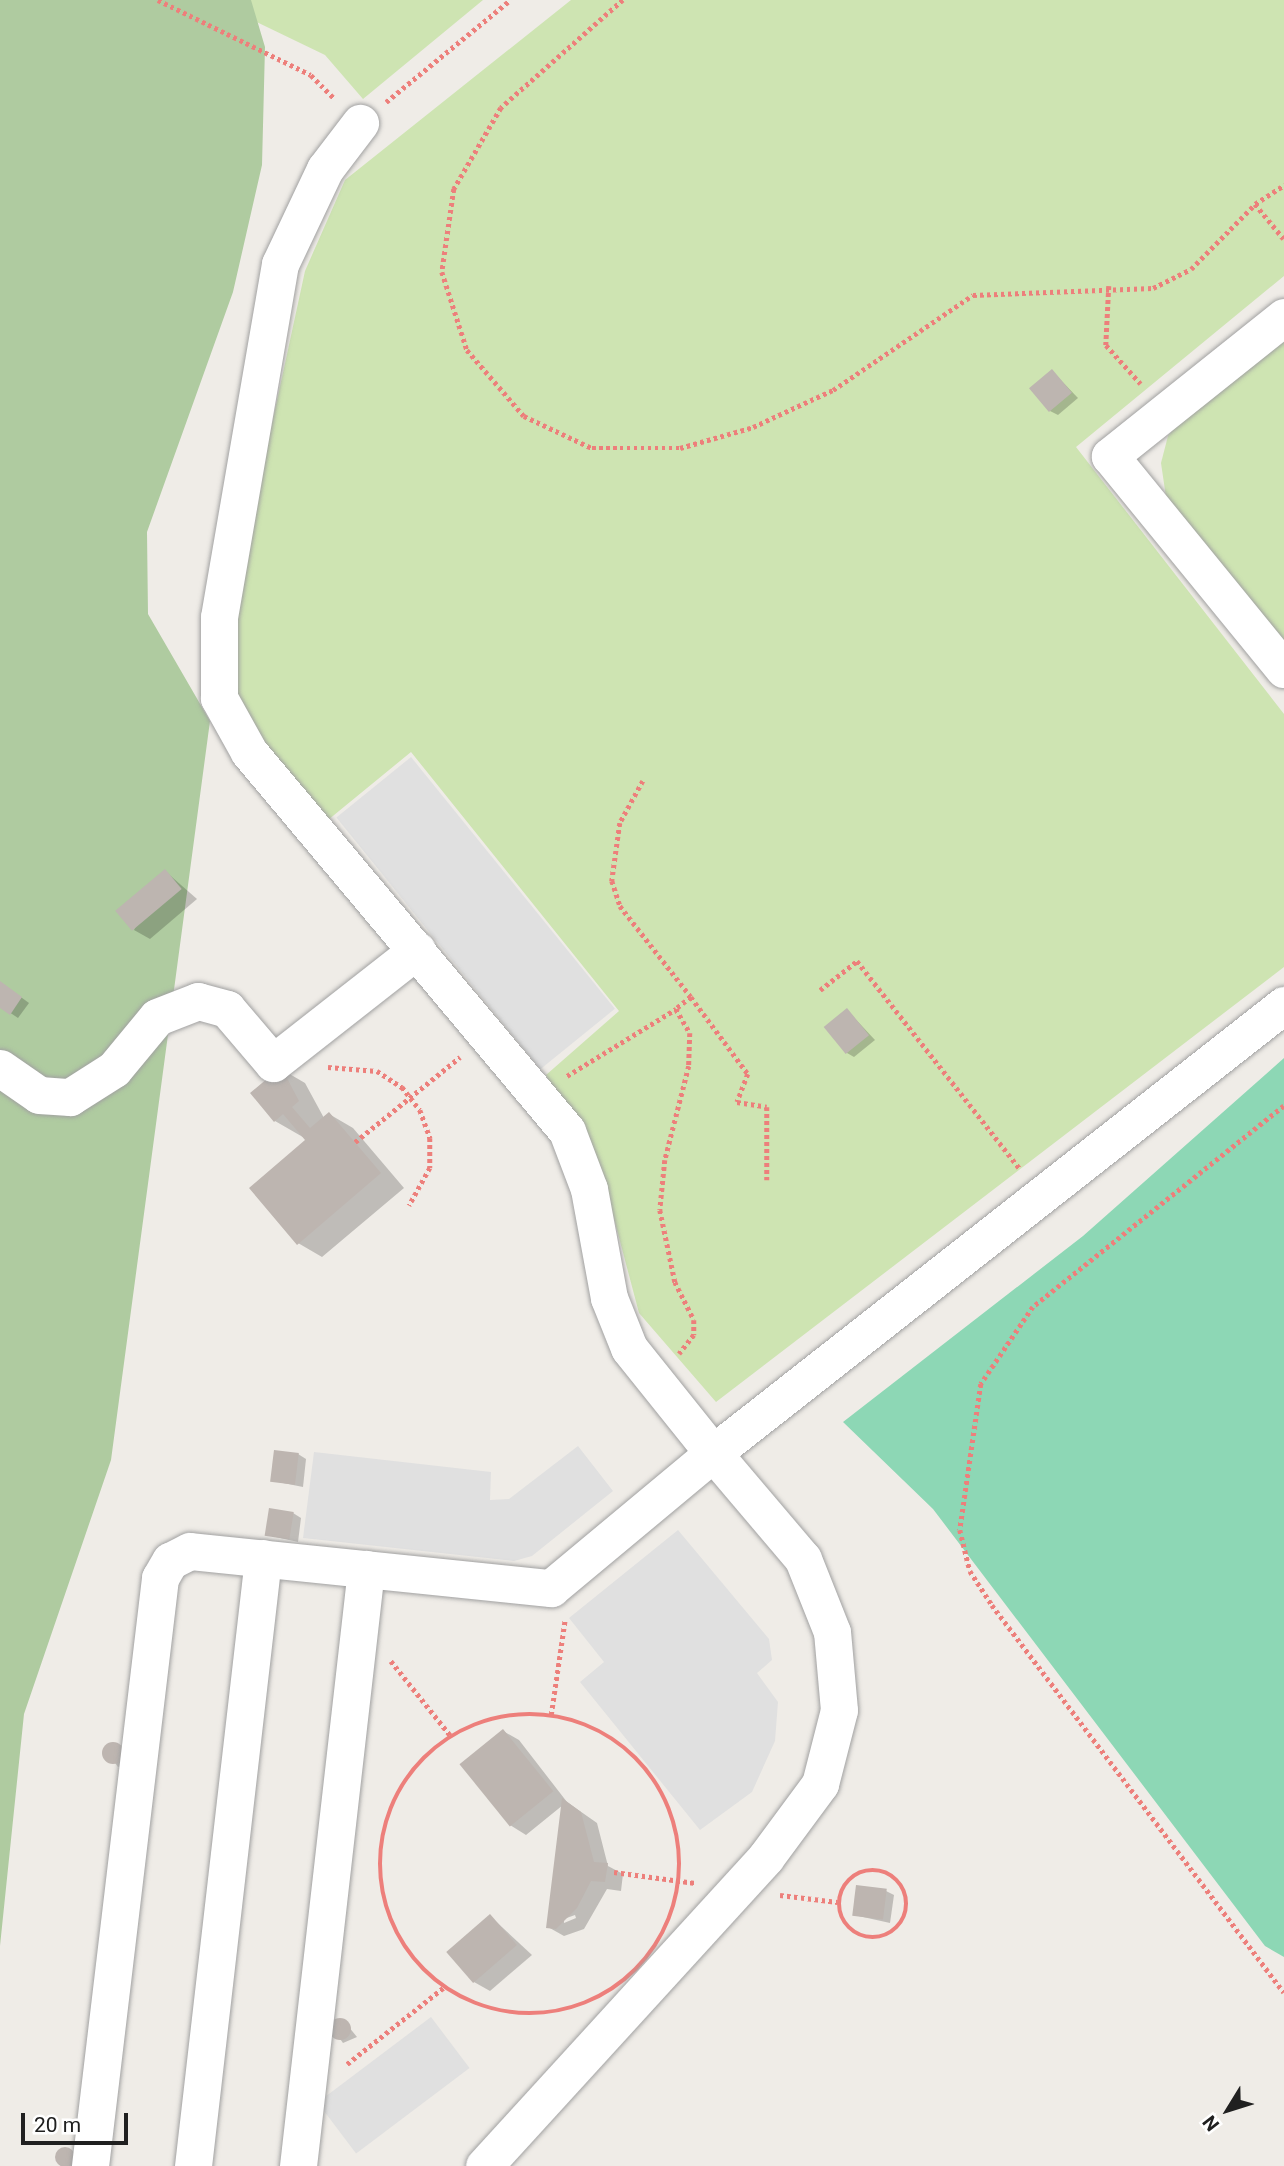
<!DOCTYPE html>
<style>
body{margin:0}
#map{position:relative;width:1284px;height:2166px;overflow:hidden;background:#efece7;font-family:Roboto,sans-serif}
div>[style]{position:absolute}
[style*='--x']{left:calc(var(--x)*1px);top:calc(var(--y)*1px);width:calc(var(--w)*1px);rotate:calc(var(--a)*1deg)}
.grass>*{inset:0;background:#cee4b2}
.forest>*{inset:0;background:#afcba0}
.pitch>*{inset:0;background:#8dd7b5}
.parking>*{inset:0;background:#e0e0e0;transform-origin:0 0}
.shadow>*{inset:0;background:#0003}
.building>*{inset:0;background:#bdb5b0;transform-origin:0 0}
.round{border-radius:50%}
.path>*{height:4.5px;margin-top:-2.25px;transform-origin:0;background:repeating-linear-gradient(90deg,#ed7f7b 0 3.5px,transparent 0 7px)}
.path>.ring{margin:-2.25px;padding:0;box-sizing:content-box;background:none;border:4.5px solid #ed7f7b;border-radius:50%}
.roads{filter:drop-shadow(0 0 2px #a1a1a1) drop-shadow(0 0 2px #a1a1a1)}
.minor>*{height:37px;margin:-18.5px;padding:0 18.5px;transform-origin:18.5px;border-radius:18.5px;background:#fff}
span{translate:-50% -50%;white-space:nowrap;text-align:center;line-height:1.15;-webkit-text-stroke:5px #fff;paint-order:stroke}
.north{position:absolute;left:1193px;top:2075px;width:70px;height:70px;-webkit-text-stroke:5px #fff;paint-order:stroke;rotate:232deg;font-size:19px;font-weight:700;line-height:28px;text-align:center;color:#202020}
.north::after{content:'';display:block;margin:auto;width:24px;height:32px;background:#202020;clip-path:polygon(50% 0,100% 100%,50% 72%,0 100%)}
.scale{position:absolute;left:21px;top:2113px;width:107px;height:32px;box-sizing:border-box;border:4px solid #202020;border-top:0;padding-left:9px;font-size:21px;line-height:24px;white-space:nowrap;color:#202020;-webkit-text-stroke:5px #fff;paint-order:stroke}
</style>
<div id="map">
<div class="grass">
<i style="clip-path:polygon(211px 0,483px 0,363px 99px,325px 55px)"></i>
<i style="clip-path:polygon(571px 0,1284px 0,1284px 276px,1076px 447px,1284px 714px,1284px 967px,716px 1402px,639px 1313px,608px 1196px,546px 1075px,619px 1011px,411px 752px,328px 820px,263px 746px,235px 692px,229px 622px,305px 271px,345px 180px)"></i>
<i style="clip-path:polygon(1284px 342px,1284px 646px,1166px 497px,1161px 463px,1168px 436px,1180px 420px)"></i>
</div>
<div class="forest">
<i style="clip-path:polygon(0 0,251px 0,265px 47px,262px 165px,233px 292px,147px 532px,148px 614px,210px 721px,111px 1460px,24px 1714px,0 1946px)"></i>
</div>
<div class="pitch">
<i style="clip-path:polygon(1284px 1058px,1284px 1957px,1265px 1946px,933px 1509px,843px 1422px,1083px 1236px)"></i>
</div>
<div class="parking">
<i style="left:411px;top:757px;width:324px;height:96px;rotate:51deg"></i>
<i style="clip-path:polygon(578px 1446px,613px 1491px,532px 1556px,514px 1561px,303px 1538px,314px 1452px,491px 1472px,490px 1500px,509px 1499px)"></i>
<i style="clip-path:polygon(678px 1530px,769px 1639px,772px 1660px,757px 1673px,778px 1702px,775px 1741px,752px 1792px,700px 1830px,580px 1682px,604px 1662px,569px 1618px)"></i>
<i style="left:431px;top:2017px;width:64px;height:142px;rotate:53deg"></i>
</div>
<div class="shadow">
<i style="clip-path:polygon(1052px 371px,1078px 398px,1058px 415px,1050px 411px)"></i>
<i style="clip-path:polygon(165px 871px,197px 899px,150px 939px,134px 930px)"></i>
<i style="clip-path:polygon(0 982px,29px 1003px,18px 1018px,0 1006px)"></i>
<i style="clip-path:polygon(847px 1010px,875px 1040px,854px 1057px,847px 1053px)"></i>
<i style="clip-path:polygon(281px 1069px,305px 1083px,324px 1118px,329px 1114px,353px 1128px,404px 1188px,322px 1257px,298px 1243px,308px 1140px,275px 1121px)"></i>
<i style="clip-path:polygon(298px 1454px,306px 1459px,303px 1487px,273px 1481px)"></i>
<i style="clip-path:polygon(293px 1513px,301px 1518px,298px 1542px,267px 1535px)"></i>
<i style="clip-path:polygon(evenodd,503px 1731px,519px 1740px,567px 1802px,597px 1823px,608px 1866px,623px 1874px,621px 1891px,607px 1889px,584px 1929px,564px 1936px,548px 1927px,563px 1805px,526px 1835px,510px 1825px,503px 1731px,575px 1915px,576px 1918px,564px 1923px,564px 1919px,575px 1915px)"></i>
<i style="clip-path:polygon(120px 1745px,132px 1761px,118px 1767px,106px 1750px)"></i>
<i style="clip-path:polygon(886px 1891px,894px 1895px,890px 1923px,854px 1915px)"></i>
<i style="clip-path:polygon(490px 1916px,532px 1955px,490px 1991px,474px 1982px)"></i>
<i style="clip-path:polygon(344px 2021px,357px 2037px,343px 2043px,330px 2025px)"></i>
<i style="clip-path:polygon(72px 2151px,79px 2155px,84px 2166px,62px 2166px,58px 2155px)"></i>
</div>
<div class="building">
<i style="left:1052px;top:369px;width:31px;height:30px;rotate:50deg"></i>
<i style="left:165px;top:869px;width:26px;height:65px;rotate:50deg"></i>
<i style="clip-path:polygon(0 981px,22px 997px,10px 1015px,0 1008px)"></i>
<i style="left:847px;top:1008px;width:35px;height:30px;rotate:51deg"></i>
<i style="clip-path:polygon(281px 1067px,299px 1101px,292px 1107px,310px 1128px,329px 1112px,381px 1173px,297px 1245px,249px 1188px,305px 1140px,283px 1114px,274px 1122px,250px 1093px)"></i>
<i style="left:274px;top:1450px;width:25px;height:32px;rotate:7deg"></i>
<i style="left:269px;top:1508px;width:25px;height:28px;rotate:9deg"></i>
<i style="left:503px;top:1729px;width:80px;height:56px;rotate:51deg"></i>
<i class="round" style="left:102px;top:1742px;width:22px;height:22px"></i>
<i style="clip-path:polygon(562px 1798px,581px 1812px,594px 1862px,608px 1863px,605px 1882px,591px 1881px,577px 1908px,556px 1929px,546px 1928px)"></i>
<i style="left:856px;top:1885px;width:31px;height:31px;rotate:7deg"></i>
<i style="left:490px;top:1914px;width:41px;height:58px;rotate:49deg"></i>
<i class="round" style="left:329px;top:2018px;width:22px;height:22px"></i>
<i class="round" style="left:55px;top:2147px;width:20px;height:20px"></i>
</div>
<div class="path">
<i style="--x:158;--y:0;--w:170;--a:26.1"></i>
<i style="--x:311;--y:75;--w:34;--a:45"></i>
<i style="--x:623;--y:0;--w:163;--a:138.5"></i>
<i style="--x:501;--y:108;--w:94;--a:120.1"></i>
<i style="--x:454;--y:189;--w:84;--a:98.2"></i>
<i style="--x:442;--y:272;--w:82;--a:72.2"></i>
<i style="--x:467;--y:350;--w:87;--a:49.2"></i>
<i style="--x:524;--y:416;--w:75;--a:25.2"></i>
<i style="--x:592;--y:448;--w:88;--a:0"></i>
<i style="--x:680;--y:448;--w:76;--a:-16"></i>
<i style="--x:753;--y:427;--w:88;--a:-24.8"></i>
<i style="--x:833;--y:390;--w:169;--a:-34.2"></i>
<i style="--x:973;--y:295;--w:180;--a:-2.2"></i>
<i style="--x:1153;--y:288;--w:42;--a:-26.6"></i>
<i style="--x:1191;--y:269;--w:91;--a:-45.4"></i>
<i style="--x:1255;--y:204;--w:35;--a:-33"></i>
<i style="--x:386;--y:102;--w:161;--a:-39.4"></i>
<i style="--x:1255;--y:204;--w:45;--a:50.4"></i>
<i style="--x:1109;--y:286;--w:59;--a:92.9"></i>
<i style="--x:1106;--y:345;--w:52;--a:48.1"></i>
<i style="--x:643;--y:781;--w:48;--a:118.7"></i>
<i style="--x:620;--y:823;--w:59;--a:97.9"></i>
<i style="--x:612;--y:881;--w:26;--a:72"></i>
<i style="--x:620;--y:906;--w:115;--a:52"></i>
<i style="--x:691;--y:997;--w:19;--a:141"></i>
<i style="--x:676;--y:1009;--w:28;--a:60"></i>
<i style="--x:690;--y:1033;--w:33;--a:92"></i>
<i style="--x:689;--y:1066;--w:97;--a:104.3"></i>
<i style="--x:665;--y:1160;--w:50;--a:95.7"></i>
<i style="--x:660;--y:1210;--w:74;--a:78.2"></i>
<i style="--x:675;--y:1282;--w:42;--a:63.4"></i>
<i style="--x:694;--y:1320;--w:15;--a:90"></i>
<i style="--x:694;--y:1335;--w:24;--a:128"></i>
<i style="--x:820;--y:990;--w:47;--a:-38.1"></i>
<i style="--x:857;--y:961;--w:264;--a:51.9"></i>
<i style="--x:691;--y:997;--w:96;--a:53.5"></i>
<i style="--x:748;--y:1074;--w:30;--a:111"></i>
<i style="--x:737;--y:1102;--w:30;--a:9"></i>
<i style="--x:767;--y:1107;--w:73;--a:90"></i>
<i style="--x:328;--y:1067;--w:49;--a:4.7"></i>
<i style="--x:377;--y:1071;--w:30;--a:33"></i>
<i style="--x:402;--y:1087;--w:29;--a:52"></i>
<i style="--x:420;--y:1110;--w:30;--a:70"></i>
<i style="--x:430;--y:1138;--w:30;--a:90"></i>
<i style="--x:430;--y:1168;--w:43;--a:118.9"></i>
<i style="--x:567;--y:1076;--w:128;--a:-31.6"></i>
<i style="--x:1284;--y:1106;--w:322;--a:141.3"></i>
<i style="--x:1033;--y:1307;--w:93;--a:124"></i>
<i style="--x:981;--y:1384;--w:148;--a:98.2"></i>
<i style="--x:960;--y:1530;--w:42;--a:76.3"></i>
<i style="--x:970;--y:1571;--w:40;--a:57.1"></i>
<i style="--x:992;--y:1605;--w:485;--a:53"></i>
<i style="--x:355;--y:1142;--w:135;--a:-39"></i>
<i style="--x:391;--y:1661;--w:95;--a:51.4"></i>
<i class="ring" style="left:380px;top:1714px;width:295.5px;height:295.5px"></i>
<i style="--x:551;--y:1715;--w:97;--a:-81.7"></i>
<i class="ring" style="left:839px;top:1870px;width:63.5px;height:63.5px"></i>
<i style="--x:614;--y:1872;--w:82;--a:7.7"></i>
<i style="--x:780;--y:1895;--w:58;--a:6.9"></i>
<i style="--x:347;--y:2064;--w:124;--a:-38.4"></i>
</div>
<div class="roads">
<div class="minor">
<i style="--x:1284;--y:317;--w:223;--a:141.4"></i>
<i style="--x:1110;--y:456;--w:275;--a:50.8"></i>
<i style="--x:0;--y:1068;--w:47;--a:34.7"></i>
<i style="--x:39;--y:1095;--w:31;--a:4"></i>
<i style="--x:70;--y:1097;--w:52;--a:-32.5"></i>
<i style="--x:114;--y:1069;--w:67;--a:-50.4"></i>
<i style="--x:157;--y:1017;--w:44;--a:-21.3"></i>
<i style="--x:198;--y:1001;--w:30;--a:15"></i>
<i style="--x:227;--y:1009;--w:71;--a:49.6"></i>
<i style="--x:273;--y:1063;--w:183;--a:-38.1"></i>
<i style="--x:90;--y:2166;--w:592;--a:-83.21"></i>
<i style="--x:160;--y:1578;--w:20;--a:-60"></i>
<i style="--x:170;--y:1561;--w:22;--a:-27"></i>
<i style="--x:190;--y:1551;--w:363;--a:5.9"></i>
<i style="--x:551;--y:1588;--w:211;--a:-39.8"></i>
<i style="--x:713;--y:1453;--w:134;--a:-128.7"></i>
<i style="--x:629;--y:1348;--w:54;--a:-111.8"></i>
<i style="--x:609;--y:1298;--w:111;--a:-100.4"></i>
<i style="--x:589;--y:1189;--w:62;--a:-110.8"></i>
<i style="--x:567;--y:1131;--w:495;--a:-130"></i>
<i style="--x:249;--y:752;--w:62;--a:-119.1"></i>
<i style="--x:219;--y:698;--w:81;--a:-90"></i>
<i style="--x:219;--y:617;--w:358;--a:-80.2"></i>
<i style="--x:280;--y:264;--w:105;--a:-64.7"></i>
<i style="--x:325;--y:169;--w:58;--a:-52.7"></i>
<i style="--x:193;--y:2166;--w:612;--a:-83.43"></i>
<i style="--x:298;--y:2166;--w:601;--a:-83.5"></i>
<i style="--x:484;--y:2166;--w:418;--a:-47.6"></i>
<i style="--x:766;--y:1857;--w:91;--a:-53.5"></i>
<i style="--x:820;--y:1784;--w:76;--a:-75.6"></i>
<i style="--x:839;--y:1710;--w:78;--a:-95.1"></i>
<i style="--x:832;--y:1632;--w:79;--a:-111.7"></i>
<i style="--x:803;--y:1559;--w:139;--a:-130.3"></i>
<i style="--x:713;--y:1453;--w:726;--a:-38.12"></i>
</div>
</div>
<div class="north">N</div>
<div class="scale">20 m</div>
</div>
